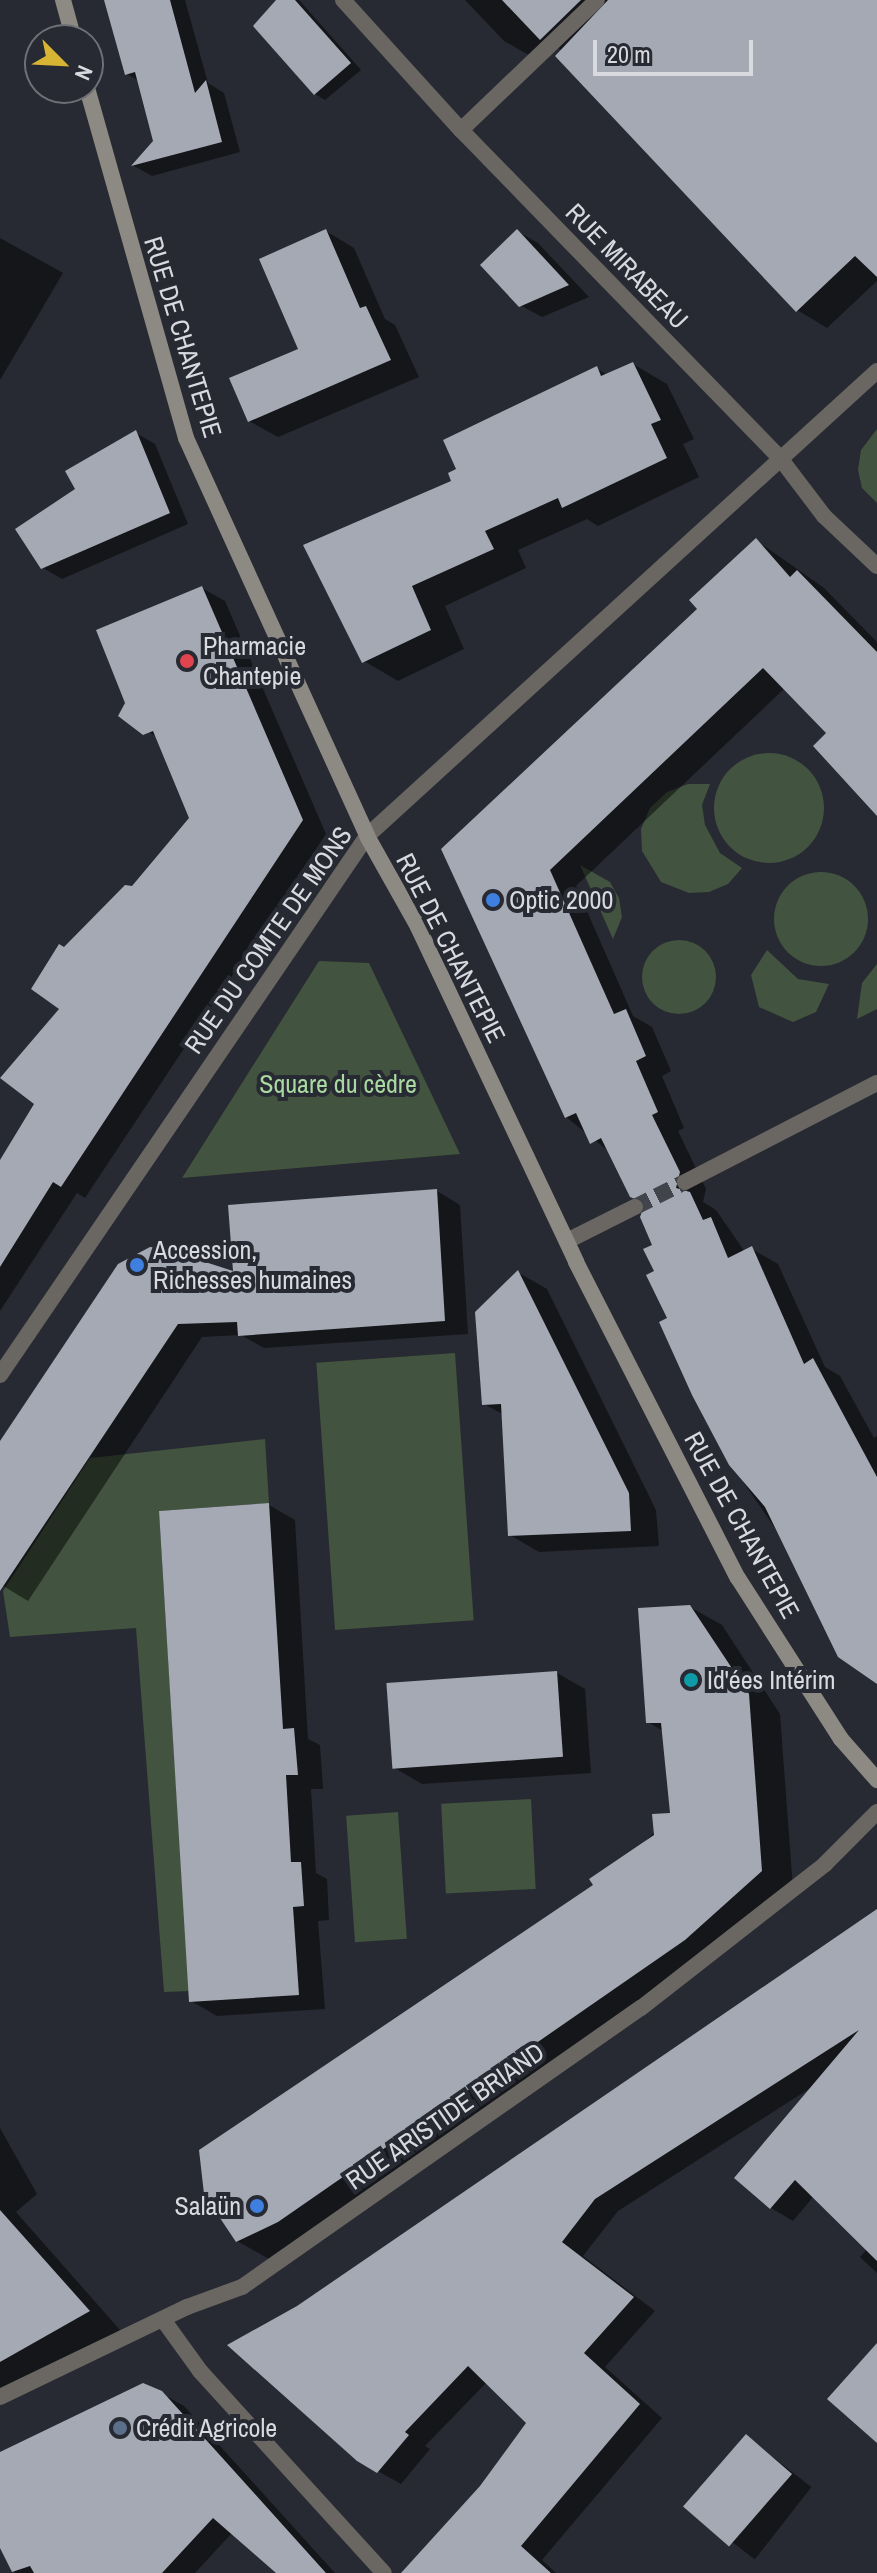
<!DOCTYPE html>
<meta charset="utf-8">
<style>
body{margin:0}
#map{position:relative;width:877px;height:2573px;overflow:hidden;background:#272a32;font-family:"Archivo Narrow",sans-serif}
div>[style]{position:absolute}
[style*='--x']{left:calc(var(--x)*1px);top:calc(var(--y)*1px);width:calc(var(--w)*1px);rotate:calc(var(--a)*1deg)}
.green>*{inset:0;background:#42533f;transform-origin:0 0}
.round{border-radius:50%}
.shadow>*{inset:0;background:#0007;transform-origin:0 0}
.building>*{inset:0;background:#a4a9b3;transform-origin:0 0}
.street-tunnel>*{height:16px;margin-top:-8px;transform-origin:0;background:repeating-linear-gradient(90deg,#42444c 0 16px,transparent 0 24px)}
.street>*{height:16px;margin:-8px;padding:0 8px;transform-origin:8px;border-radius:8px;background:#6a6763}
.secondary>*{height:16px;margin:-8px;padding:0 8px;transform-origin:8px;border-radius:8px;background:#8d8983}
.dots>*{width:22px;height:22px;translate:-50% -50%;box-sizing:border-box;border:4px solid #272a32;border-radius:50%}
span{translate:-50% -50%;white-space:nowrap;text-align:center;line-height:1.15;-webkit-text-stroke:8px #272a32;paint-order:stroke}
.street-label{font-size:26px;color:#d8dae0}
.poi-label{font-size:26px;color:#d8dae0}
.left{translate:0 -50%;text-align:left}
.right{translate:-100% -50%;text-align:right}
.park-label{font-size:26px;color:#a9d9a0}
.north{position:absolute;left:24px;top:24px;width:80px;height:80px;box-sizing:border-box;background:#272a32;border:2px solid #6e7078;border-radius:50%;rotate:114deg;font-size:22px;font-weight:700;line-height:32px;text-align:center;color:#d8dae0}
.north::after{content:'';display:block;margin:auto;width:28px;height:36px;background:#d7b434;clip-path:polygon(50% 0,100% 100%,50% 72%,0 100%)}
.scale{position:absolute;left:593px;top:40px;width:160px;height:36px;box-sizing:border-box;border:4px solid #d8dae0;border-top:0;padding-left:10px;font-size:24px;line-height:28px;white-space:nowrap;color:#d8dae0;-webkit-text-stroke:6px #272a32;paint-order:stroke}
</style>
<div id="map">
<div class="green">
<i style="clip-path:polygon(877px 429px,877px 503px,862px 488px,858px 470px,861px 450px)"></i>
<i class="round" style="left:714px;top:753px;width:110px;height:110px"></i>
<i style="clip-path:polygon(688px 784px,710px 784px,702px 805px,705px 825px,720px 853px,742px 868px,728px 884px,709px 892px,689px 893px,661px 882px,642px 851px,641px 829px,650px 808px,667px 792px)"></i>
<i style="clip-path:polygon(580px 865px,610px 882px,619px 898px,622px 917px,613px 939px)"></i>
<i class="round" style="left:774px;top:872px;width:94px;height:94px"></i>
<i class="round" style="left:642px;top:940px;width:74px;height:74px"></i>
<i style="clip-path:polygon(767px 950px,798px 979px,829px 984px,816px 1012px,793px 1022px,759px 1007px,751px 975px)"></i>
<i style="clip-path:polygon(319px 961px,369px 963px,460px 1154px,182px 1178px)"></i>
<i style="clip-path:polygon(877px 964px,877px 1009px,857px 1019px,862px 983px)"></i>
<i style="left:455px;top:1353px;width:268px;height:139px;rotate:86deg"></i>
<i style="clip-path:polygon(265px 1439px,269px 1503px,159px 1511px,189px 1991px,164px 1992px,136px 1628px,10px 1637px,3px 1591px,90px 1458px)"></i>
<i style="left:531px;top:1799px;width:90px;height:90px;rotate:87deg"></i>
<i style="left:398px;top:1812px;width:127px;height:52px;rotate:86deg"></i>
</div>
<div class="shadow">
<i style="clip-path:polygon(106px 0,185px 0,208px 83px,224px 93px,240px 152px,152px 176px,134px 166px,156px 141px,139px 81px,127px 74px)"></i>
<i style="clip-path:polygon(279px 0,299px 0,361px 70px,325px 100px,315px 94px)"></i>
<i style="clip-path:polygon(465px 0,877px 0,877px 281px,827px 328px,797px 310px,563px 51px,550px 43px,534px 58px,504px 41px)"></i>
<i style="clip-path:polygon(326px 231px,354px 248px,385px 319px,395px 325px,419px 377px,278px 437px,249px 421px,300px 350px)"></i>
<i style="clip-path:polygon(517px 231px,538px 243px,589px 297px,542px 317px,520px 305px)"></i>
<i style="clip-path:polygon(0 238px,63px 273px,0 380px)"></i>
<i style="clip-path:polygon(633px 364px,667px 384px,694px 439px,683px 444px,699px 477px,598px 526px,587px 519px,518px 550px,526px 568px,445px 606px,464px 649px,398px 681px,364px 661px,453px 483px,597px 369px,608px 375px)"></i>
<i style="clip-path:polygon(136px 433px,155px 444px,188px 524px,62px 579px,43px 568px,78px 490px)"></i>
<i style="clip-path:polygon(756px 540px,824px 588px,877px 642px,877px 813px,829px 734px,785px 688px,576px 886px,633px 1016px,652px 1027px,671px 1071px,662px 1076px,684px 1128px,678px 1131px,706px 1189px,703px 1202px,716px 1210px,745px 1252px,752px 1249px,778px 1264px,825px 1367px,840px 1376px,874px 1438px,877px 1436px,877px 1677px,731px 1464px,669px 1319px,647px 1204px,632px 1196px,611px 1153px,566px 1117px,444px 850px,699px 609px)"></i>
<i style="clip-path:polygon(202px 588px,225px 601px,326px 834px,85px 1198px,77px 1193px,0 1311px,0 1161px,37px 1104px,62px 1009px,65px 949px,133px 888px,192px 819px,157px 737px,149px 732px)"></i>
<i style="clip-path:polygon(437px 1191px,460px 1205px,468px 1334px,264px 1348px,241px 1335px,202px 1337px,28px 1601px,0 1584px,0 1445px,236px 1274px)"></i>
<i style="clip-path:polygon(519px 1273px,547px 1289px,656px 1510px,659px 1546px,539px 1552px,510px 1535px,504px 1415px,484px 1404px)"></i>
<i style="clip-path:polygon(269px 1505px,295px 1520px,308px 1739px,320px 1745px,323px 1789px,311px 1789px,316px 1873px,327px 1879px,329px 1920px,318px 1921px,325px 2009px,217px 2016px,191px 2001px)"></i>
<i style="clip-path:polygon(690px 1607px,722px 1625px,780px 1714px,793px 1889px,717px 1958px,269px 2259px,237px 2241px,672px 1815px,663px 1731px,648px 1722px)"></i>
<i style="clip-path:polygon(557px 1673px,585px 1689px,591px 1773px,422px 1784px,393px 1767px)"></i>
<i style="clip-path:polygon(877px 1912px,877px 2273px,860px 2257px,867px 2249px,814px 2196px,793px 2221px,771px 2208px,812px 2087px,618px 2211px,583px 2256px,655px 2311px,605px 2367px,662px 2418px,542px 2560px,556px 2573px,436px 2573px,481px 2487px,529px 2423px,487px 2382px,425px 2446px,430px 2449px,401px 2484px,358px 2460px,299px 2308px)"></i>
<i style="clip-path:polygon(0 2128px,37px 2194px,16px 2212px,120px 2330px,5px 2394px,0 2391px)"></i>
<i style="clip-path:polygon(161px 2393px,184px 2406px,335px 2573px,279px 2573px,233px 2532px,195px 2573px,15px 2573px,0 2542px,0 2454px)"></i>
<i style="left:746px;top:2436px;width:83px;height:92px;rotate:38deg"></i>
</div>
<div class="building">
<i style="clip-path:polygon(104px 0,170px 0,195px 93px,206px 80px,222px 142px,131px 166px,153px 141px,135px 72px,125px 75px)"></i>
<i style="clip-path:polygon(276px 0,295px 0,351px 63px,314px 95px,253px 26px)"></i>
<i style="clip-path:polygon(502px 0,581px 0,540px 40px)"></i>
<i style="clip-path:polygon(608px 0,877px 0,877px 277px,855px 256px,796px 312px,555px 56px)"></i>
<i style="clip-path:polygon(326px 229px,360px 308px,366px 306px,391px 360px,248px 422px,229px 378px,298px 349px,259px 259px)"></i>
<i style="clip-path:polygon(517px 229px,569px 285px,519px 307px,480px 265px)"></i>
<i style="clip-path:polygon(633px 362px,661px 420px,651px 424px,667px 458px,562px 508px,558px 498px,485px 531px,494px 549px,412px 586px,431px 630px,362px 663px,303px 545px,451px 481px,448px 473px,456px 469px,443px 440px,597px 366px,601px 376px)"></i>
<i style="clip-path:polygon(136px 430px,170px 513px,41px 569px,15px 529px,75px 489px,65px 471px)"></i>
<i style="clip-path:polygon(756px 538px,790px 577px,797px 570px,877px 652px,877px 816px,813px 746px,826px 733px,763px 668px,550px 870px,614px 1014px,626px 1009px,646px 1056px,636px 1061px,658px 1112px,652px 1115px,680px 1172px,676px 1188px,690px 1192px,703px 1220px,711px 1217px,728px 1258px,752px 1246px,804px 1364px,813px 1358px,877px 1477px,877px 1684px,838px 1657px,765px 1507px,729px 1465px,692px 1395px,659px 1322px,667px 1318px,646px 1275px,654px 1271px,643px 1249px,652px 1245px,640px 1217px,645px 1203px,630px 1197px,601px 1138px,590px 1144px,576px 1113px,565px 1118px,441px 849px,697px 609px,689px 600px)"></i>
<i style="clip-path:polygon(202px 586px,303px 820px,61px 1187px,53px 1182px,0 1267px,0 1160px,34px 1104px,0 1078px,59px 1009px,31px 989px,59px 944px,64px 947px,125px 885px,132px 886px,189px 818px,153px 731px,143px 735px,118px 716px,125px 703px,96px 630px)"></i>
<i style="clip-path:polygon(437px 1189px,445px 1321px,238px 1336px,237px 1322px,178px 1324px,0 1591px,0 1441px,118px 1264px,150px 1247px,162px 1248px,233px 1271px,228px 1205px)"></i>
<i style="clip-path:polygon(518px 1270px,629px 1493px,631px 1531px,508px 1536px,501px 1404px,482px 1405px,475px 1312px)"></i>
<i style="clip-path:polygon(269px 1503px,283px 1729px,294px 1728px,298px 1775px,286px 1775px,291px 1862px,301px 1862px,304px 1906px,293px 1907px,299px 1995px,189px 2002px,159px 1511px)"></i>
<i style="clip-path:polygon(690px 1605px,749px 1694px,762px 1871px,685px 1940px,278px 2222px,236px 2242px,204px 2194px,199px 2150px,593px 1885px,589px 1879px,654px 1835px,652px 1814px,670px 1813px,661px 1723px,646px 1723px,638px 1608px)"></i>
<i style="left:557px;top:1671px;width:86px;height:171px;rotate:86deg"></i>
<i style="clip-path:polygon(877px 1909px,877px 2261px,795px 2180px,770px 2209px,734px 2178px,859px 2030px,595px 2199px,562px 2242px,634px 2297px,584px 2353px,640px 2404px,521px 2546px,551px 2573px,401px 2573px,480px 2486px,526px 2423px,468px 2366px,405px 2432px,409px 2435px,377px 2473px,357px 2461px,227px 2345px,297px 2306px)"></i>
<i style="clip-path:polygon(0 2210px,90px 2311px,0 2362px)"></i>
<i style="clip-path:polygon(877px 2343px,877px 2443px,827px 2399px)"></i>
<i style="clip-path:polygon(143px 2383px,162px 2391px,326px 2573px,276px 2573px,213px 2518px,162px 2573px,34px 2573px,30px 2566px,12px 2572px,0 2548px,0 2452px)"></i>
<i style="left:746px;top:2434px;width:61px;height:96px;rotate:41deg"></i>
</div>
<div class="street-tunnel">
<i style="--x:635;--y:1207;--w:56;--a:-26.6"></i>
</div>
<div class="street">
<i style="--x:343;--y:0;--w:176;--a:47.8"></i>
<i style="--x:461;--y:130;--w:458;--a:45.8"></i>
<i style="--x:780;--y:458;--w:73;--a:52.8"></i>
<i style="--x:824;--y:516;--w:73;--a:43.3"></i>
<i style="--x:461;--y:130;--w:188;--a:-43.7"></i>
<i style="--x:685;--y:1182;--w:216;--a:-27.3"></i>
<i style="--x:567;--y:1241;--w:76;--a:-26.6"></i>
<i style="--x:0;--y:1375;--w:652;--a:-55.75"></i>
<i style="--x:367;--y:836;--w:690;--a:-42.36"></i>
<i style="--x:164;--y:2321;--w:62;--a:54.2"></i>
<i style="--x:200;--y:2371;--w:273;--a:47.7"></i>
<i style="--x:0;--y:2397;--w:208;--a:-25.7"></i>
<i style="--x:187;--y:2307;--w:59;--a:-20"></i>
<i style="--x:242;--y:2287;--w:487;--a:-35"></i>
<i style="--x:641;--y:2008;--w:234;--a:-38"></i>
<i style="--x:825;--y:1864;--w:74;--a:-45"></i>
</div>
<div class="secondary">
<i style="--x:63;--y:0;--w:41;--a:74.6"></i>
<i style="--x:87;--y:88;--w:364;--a:74.2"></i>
<i style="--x:186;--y:438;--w:437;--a:65.5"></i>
<i style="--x:367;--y:836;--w:104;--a:60.7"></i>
<i style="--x:418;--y:927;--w:370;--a:64.7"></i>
<i style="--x:576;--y:1262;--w:355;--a:62.9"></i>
<i style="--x:738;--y:1578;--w:191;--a:57.4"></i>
<i style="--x:841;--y:1739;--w:55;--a:48.7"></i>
</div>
<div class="dots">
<i style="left:187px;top:661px;background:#e0444e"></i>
<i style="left:493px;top:900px;background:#3f7fe0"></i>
<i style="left:137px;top:1265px;background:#3f7fe0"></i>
<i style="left:691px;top:1680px;background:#0f9aa8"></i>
<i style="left:257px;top:2206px;background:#3f7fe0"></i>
<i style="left:120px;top:2428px;background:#5c6f8a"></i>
</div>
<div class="street-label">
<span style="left:627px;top:266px;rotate:46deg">RUE MIRABEAU</span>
<span style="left:183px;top:337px;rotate:73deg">RUE DE CHANTEPIE</span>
<span style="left:268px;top:940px;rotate:-55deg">RUE DU COMTE DE MONS</span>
<span style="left:451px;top:948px;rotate:63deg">RUE DE CHANTEPIE</span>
<span style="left:742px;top:1525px;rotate:61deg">RUE DE CHANTEPIE</span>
<span style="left:445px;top:2116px;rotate:-35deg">RUE ARISTIDE BRIAND</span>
</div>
<div class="poi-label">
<span class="left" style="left:203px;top:661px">Pharmacie<br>Chantepie</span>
<span class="left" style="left:509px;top:900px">Optic 2000</span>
<span class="left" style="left:153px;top:1265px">Accession,<br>Richesses humaines</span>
<span class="left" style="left:707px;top:1680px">Id'ées Intérim</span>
<span class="right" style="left:241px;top:2206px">Salaün</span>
<span class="left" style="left:136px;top:2428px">Crédit Agricole</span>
</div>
<div class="park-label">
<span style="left:338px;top:1084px">Square du cèdre</span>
</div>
<div class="north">N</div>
<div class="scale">20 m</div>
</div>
